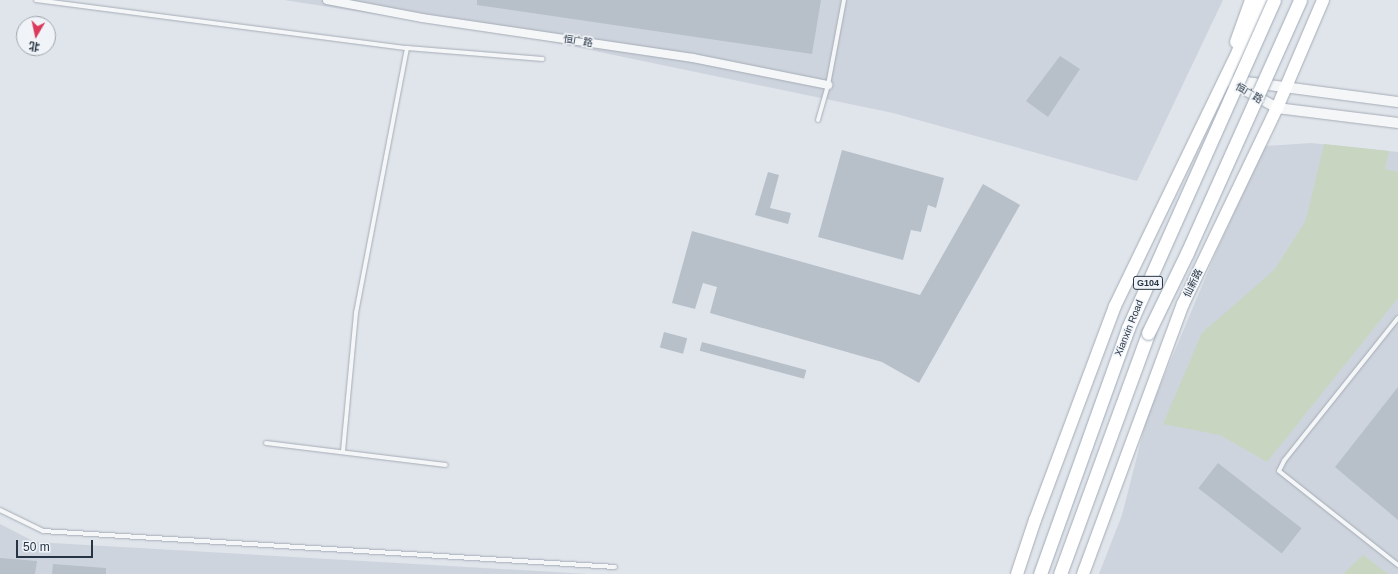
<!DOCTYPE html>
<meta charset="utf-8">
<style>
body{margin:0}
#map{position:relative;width:1398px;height:574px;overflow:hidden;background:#e0e5eb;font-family:Helvetica,"Noto Sans SC",sans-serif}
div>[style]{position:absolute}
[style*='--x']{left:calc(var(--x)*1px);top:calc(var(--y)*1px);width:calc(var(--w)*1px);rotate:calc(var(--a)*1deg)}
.built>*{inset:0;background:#ced4dd}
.green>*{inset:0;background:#c7d5c1}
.building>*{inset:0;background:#b7bfc9;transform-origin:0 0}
.roads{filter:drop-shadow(0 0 1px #a5acb6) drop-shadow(0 0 1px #a5acb6)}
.service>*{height:4px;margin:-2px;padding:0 2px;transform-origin:2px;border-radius:2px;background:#f4f6f8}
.minor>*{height:8px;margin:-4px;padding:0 4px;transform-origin:4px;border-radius:4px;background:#f4f6f8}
.tertiary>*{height:10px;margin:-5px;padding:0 5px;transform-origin:5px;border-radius:5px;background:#f4f6f8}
.secondary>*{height:12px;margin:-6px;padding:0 6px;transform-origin:6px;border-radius:6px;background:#fff}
.primary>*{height:13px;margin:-6.5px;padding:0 6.5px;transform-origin:6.5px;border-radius:6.5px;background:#fff}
.bridges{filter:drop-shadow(0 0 1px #9faab8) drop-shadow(0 0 1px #9faab8)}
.primary-bridge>*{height:13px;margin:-6.5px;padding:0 6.5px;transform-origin:6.5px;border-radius:6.5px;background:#fff}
span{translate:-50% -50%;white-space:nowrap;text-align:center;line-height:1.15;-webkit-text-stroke:3px #f0f4f8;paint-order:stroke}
.shield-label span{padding:1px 3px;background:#f0f4f8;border:1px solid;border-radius:3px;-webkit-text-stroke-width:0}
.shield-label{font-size:9px;color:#273444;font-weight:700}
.street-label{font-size:10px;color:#273444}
.north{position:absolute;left:16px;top:16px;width:40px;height:40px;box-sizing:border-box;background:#f0f4f8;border:1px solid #a0a7b0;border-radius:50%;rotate:189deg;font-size:11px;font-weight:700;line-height:16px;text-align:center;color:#273444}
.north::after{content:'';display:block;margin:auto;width:14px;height:18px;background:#db3a5d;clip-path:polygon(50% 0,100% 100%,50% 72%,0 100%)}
.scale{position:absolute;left:16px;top:540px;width:77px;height:18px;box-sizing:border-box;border:2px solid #273444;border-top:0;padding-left:5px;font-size:12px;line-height:14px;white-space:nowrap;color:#273444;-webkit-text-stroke:3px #f0f4f8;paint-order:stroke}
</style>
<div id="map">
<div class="built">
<i style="clip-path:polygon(284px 0,1223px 0,1137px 181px,893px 113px,542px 40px)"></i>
<i style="clip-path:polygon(1311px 143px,1398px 152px,1398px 574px,1099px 574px,1122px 515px,1147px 417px,1217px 250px,1265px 146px)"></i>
<i style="clip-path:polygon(0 524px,35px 542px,588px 574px,0 574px)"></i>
</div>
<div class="green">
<i style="clip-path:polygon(1324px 144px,1389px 151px,1385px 169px,1398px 172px,1398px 298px,1267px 462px,1220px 435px,1163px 424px,1202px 333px,1275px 269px,1306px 220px)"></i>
<i style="clip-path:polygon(1363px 555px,1388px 574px,1343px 574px)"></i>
</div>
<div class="building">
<i style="clip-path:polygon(477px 0,821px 0,812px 54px,477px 5px)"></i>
<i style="clip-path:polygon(1060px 56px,1080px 69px,1048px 117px,1026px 101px)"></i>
<i style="clip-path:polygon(842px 150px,944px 178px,936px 208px,928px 205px,921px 232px,911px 230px,903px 260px,818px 237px)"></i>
<i style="clip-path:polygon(768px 172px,779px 175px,770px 208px,791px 213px,788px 224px,755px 215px)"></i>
<i style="clip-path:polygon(983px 184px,1020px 205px,919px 383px,882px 362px,710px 313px,717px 287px,703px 283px,695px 309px,672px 303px,692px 231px,920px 295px)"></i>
<i style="left:664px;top:332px;width:24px;height:16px;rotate:15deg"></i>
<i style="left:702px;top:342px;width:108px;height:9px;rotate:15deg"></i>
<i style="clip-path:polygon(1398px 387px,1398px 520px,1335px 467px)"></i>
<i style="left:1218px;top:463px;width:106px;height:32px;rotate:38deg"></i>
<i style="clip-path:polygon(0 558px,37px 561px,35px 574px,0 574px)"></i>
<i style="clip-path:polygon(53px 564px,106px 568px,106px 574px,52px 574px)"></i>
</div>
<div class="roads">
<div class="service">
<i style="--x:36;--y:0;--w:374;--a:7.4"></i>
<i style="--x:407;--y:48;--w:136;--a:4.6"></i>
<i style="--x:818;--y:120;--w:36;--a:-74"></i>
<i style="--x:828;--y:85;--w:86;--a:-79.3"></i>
<i style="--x:1398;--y:318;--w:183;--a:128.6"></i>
<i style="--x:1284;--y:461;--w:11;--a:117"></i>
<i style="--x:1279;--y:471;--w:152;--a:38.3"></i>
<i style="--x:266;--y:443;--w:181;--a:7"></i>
<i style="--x:343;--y:451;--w:139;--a:-84.6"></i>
<i style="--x:356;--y:313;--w:270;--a:-79.1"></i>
<i style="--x:0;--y:510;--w:48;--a:26"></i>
<i style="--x:43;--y:531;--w:573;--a:3.6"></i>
</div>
<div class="minor">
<i style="--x:327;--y:0;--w:97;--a:10.7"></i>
<i style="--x:422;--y:18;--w:274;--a:8.4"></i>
<i style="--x:693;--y:58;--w:138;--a:11.3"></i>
</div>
<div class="tertiary">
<i style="--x:1225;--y:79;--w:60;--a:29.1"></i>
<i style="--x:1277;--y:108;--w:122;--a:7.1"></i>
<i style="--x:1231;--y:80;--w:168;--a:7.5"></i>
</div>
<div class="secondary">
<i style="--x:1236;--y:42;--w:45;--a:-70.3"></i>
<i style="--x:1017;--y:574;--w:57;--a:-71.6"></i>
<i style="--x:1035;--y:520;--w:228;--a:-69.5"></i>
<i style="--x:1115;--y:306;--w:283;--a:-64.2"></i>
<i style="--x:1083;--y:574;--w:288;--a:-69.7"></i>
<i style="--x:1183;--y:304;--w:217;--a:-64.4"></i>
<i style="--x:1277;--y:108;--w:117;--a:-66.9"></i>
</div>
<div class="primary">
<i style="--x:1238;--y:51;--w:56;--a:-66.7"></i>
<i style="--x:1060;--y:574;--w:257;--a:-69.9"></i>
</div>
</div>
<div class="bridges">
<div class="primary-bridge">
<i style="--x:1148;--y:333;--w:89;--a:-64"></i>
<i style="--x:1187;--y:253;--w:277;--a:-65.9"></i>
<i style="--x:1040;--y:574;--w:261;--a:-70.3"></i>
<i style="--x:1128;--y:328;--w:359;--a:-66"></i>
</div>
</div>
<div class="shield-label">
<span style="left:1148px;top:283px">G104</span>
</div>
<div class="street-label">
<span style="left:578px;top:41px;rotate:8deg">恒广路</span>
<span style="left:1249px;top:93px;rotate:30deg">恒广路</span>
<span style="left:1193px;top:283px;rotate:-64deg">仙新路</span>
<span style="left:1129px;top:328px;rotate:-68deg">Xianxin Road</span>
</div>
<div class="north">北</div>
<div class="scale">50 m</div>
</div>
